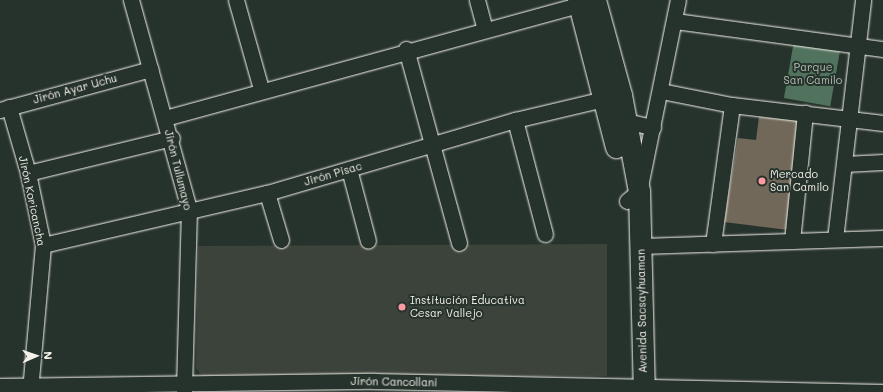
<!DOCTYPE html>
<meta charset="utf-8">
<style>
body{margin:0}
#map{position:relative;width:883px;height:392px;overflow:hidden;background:#26332d;font-family:Mali,sans-serif}
div>[style]{position:absolute}
[style*='--x']{left:calc(var(--x)*1px);top:calc(var(--y)*1px);width:calc(var(--w)*1px);rotate:calc(var(--a)*1deg)}
.built>*{inset:0;background:#3c433a}
.green>*{inset:0;background:#51735e;transform-origin:0 0}
.building>*{inset:0;background:#71685a}
.roads{filter:drop-shadow(0 0 1px #f4f1e8) drop-shadow(0 0 1px #f4f1e8)}
.street>*{height:15px;margin:-7.5px;padding:0 7.5px;transform-origin:7.5px;border-radius:7.5px;background:#26332d}
.secondary>*{height:21px;margin:-10.5px;padding:0 10.5px;transform-origin:10.5px;border-radius:10.5px;background:#26332d}
.dots>*{width:11px;height:11px;translate:-50% -50%;box-sizing:border-box;border:2px solid #26332d;border-radius:50%}
span{translate:-50% -50%;white-space:nowrap;text-align:center;line-height:1.15;-webkit-text-stroke:4px #26332d;paint-order:stroke}
.park-label{font-size:11px;color:#b3bfb1}
.street-label{font-size:11px;color:#f4f1e8}
.poi-label{font-size:11px;color:#f4f1e8}
.left{translate:0 -50%;text-align:left}
.north{position:absolute;left:16px;top:336px;width:40px;height:40px;-webkit-text-stroke:3px #26332d;paint-order:stroke;rotate:88deg;font-size:11px;font-weight:700;line-height:16px;text-align:center;color:#f4f1e8}
.north::after{content:'';display:block;margin:auto;width:14px;height:18px;background:#f4f1e8;clip-path:polygon(50% 0,100% 100%,50% 72%,0 100%)}
</style>
<div id="map">
<div class="built">
<i style="clip-path:polygon(607px 244px,607px 376px,202px 376px,196px 368px,198px 246px)"></i>
</div>
<div class="green">
<i style="left:794px;top:41px;width:47px;height:58px;rotate:10deg"></i>
</div>
<div class="building">
<i style="clip-path:polygon(759px 117px,801px 121px,788px 230px,724px 222px,738px 138px,756px 140px)"></i>
</div>
<div class="roads">
<div class="street">
<i style="--x:131;--y:0;--w:217;--a:74.5"></i>
<i style="--x:189;--y:209;--w:183;--a:91.6"></i>
<i style="--x:236;--y:0;--w:92;--a:74.3"></i>
<i style="--x:477;--y:0;--w:30;--a:75"></i>
<i style="--x:675;--y:21;--w:210;--a:7.7"></i>
<i style="--x:406;--y:49;--w:201;--a:74.7"></i>
<i style="--x:661;--y:91;--w:72;--a:11.2"></i>
<i style="--x:732;--y:105;--w:152;--a:6.8"></i>
<i style="--x:9;--y:107;--w:69;--a:73.9"></i>
<i style="--x:28;--y:173;--w:74;--a:78.2"></i>
<i style="--x:43;--y:245;--w:148;--a:95.1"></i>
<i style="--x:0;--y:110;--w:156;--a:-15.2"></i>
<i style="--x:165;--y:118;--w:439;--a:-15.3"></i>
<i style="--x:617;--y:119;--w:37;--a:13"></i>
<i style="--x:515;--y:120;--w:118;--a:75.3"></i>
<i style="--x:844;--y:164;--w:39;--a:-3"></i>
<i style="--x:349;--y:169;--w:74;--a:75.2"></i>
<i style="--x:28;--y:173;--w:148;--a:-13.7"></i>
<i style="--x:267;--y:193;--w:49;--a:73.4"></i>
<i style="--x:627;--y:201;--w:16;--a:-40"></i>
<i style="--x:639;--y:191;--w:195;--a:-78.5"></i>
<i style="--x:835;--y:239;--w:241;--a:-83.3"></i>
<i style="--x:792;--y:241;--w:129;--a:-84.2"></i>
<i style="--x:713;--y:244;--w:140;--a:-82.2"></i>
<i style="--x:43;--y:245;--w:230;--a:-13.1"></i>
<i style="--x:267;--y:193;--w:259;--a:-16.4"></i>
<i style="--x:515;--y:120;--w:100;--a:-13.3"></i>
<i style="--x:641;--y:246;--w:242;--a:-1.9"></i>
<i style="--x:0;--y:386;--w:374;--a:-0.8"></i>
<i style="--x:374;--y:381;--w:509;--a:1.24"></i>
</div>
<div class="secondary">
<i style="--x:578;--y:0;--w:152;--a:75.5"></i>
<i style="--x:595;--y:0;--w:98;--a:74.7"></i>
<i style="--x:621;--y:95;--w:98;--a:79.4"></i>
<i style="--x:639;--y:191;--w:201;--a:88.6"></i>
</div>
</div>
<div class="dots">
<i style="left:762px;top:181px;background:#ff9aa2"></i>
<i style="left:402px;top:307px;background:#ff9aa2"></i>
</div>
<div class="park-label">
<span style="left:813px;top:74px">Parque<br>San Camilo</span>
</div>
<div class="street-label">
<span style="left:75px;top:89px;rotate:-15deg">Jirón Ayar Uchu</span>
<span style="left:178px;top:170px;rotate:76deg">Jirón Tullumayo</span>
<span style="left:333px;top:174px;rotate:-16deg">Jirón Pisac</span>
<span style="left:32px;top:201px;rotate:78deg">Jirón Koricancha</span>
<span style="left:642px;top:311px;rotate:-91deg">Avenida Sacsayhuaman</span>
<span style="left:394px;top:382px;rotate:1deg">Jirón Cancollani</span>
</div>
<div class="poi-label">
<span class="left" style="left:770px;top:181px">Mercado<br>San Camilo</span>
<span class="left" style="left:410px;top:307px">Institución Educativa<br>Cesar Vallejo</span>
</div>
<div class="north">N</div>
</div>
